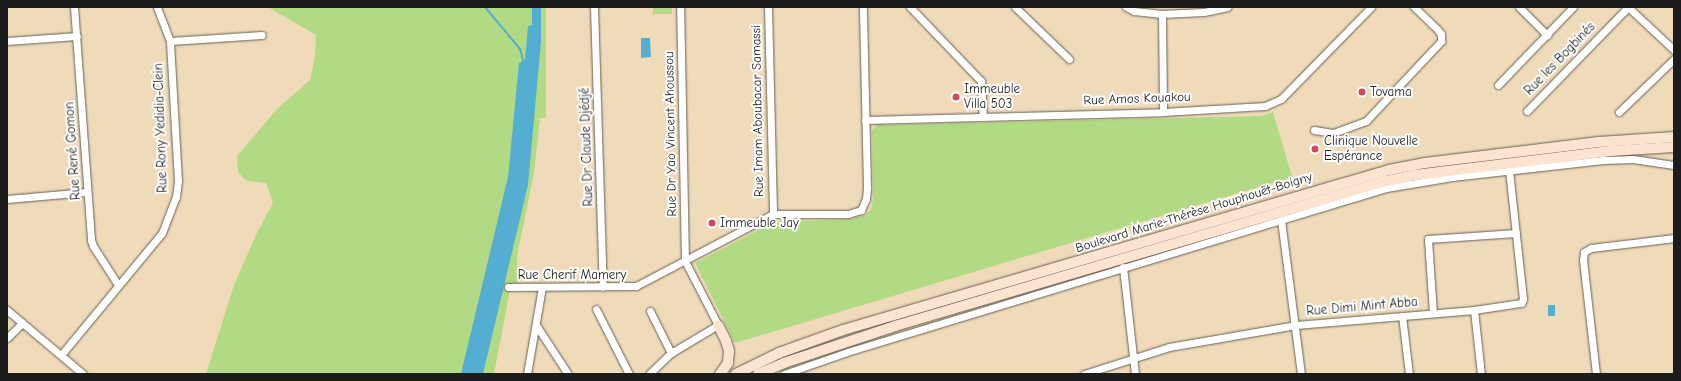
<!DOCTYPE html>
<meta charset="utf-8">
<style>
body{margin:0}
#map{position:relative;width:1681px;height:381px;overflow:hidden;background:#efdbba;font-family:"Comic Neue",sans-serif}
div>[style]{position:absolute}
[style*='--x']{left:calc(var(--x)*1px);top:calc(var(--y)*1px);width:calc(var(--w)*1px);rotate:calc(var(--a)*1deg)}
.green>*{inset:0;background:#b2d983;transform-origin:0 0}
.water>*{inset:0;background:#54aed1;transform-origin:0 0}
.stream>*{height:2px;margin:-1px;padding:0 1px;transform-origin:1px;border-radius:1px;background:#54aed1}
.roads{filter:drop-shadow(0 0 1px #665f53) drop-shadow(0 0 1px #665f53)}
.street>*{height:7px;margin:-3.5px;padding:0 3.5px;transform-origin:3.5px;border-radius:3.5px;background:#fff}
.secondary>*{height:10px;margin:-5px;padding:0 5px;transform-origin:5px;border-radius:5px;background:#fde4d0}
.dots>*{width:11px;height:11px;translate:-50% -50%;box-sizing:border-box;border:2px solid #fff;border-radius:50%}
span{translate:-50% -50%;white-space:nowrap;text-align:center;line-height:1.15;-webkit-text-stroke:4px #fff;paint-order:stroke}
.street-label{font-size:13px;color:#1c1c1c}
.poi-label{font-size:13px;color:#1c1c1c}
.left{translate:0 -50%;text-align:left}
.frame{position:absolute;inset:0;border:8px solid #1c1c1c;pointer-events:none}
</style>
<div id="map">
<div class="green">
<div style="clip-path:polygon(268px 7px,546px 7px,546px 118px,540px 118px,534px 173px,517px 256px,517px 280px,515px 291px,510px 290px,494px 374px,206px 374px,234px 285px,256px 235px,273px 203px,266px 183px,247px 181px,238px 172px,237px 156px,277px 109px,310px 80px,315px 57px,316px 35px)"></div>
<div style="left:653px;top:7px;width:19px;height:7px"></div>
<div style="clip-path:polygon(1273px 112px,1292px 177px,735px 343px,695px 263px,774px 222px,849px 219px,866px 215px,871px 209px,873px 200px,872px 130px,877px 125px,1262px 116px)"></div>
</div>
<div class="water">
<div style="clip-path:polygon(532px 7px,541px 7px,541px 42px,528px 185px,483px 374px,461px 374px,508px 177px,519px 63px,525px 60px,528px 26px,532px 25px)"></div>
<div style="clip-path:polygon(641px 38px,650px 38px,651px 57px,641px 58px)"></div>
<div style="left:1548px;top:305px;width:7px;height:11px"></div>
</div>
<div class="stream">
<div style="--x:485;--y:7;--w:55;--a:50.2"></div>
<div style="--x:520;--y:49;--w:15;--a:74"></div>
</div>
<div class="roads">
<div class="street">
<div style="--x:74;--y:7;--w:234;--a:85.8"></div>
<div style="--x:91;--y:240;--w:6;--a:72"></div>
<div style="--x:93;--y:246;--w:46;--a:57.3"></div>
<div style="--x:594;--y:7;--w:280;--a:88.2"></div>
<div style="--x:768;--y:7;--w:207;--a:88.6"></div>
<div style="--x:910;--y:7;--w:103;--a:46.2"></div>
<div style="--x:981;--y:81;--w:34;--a:87"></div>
<div style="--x:1015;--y:7;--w:75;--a:43.9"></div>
<div style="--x:1126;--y:7;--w:9;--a:27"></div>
<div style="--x:1134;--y:11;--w:28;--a:6"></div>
<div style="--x:1162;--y:14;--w:42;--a:-2.7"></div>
<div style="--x:1204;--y:12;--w:24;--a:-12"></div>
<div style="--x:1519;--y:7;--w:40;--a:45"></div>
<div style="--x:1628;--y:7;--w:63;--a:43.1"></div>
<div style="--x:1162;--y:14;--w:98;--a:89.4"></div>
<div style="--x:7;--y:41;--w:70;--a:-4.1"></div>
<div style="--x:170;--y:41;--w:92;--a:-3.7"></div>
<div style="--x:1498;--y:85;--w:108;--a:-46.1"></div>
<div style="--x:1527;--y:111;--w:145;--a:-45.8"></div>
<div style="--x:1619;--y:112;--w:76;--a:-43.9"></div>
<div style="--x:865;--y:120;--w:298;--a:-1.5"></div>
<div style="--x:1163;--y:112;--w:102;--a:-3.4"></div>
<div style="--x:1265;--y:106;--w:17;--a:-24"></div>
<div style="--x:1281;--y:99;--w:129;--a:-45.6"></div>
<div style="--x:1314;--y:130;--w:19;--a:9"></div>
<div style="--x:1333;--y:133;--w:35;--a:-20"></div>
<div style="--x:1366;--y:121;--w:110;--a:-46.8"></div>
<div style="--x:1441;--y:41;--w:7;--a:-90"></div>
<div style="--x:1441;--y:34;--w:6;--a:-129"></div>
<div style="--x:1437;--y:29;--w:32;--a:-136"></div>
<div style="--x:7;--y:199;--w:80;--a:-5"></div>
<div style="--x:1281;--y:220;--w:155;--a:82.6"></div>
<div style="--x:1123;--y:267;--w:108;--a:83.6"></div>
<div style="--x:508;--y:287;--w:128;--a:-0.4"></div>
<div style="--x:636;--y:286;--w:155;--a:-27.7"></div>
<div style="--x:773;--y:214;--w:75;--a:0"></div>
<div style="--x:848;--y:214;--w:14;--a:-17"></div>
<div style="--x:861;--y:210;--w:12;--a:-66"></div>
<div style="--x:866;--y:199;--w:11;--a:-85"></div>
<div style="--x:867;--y:188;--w:181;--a:-91.3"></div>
<div style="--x:596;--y:309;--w:73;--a:63.1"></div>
<div style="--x:7;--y:310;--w:99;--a:40.1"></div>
<div style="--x:1474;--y:310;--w:64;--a:83.8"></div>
<div style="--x:650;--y:311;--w:47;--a:63.4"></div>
<div style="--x:1433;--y:313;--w:74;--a:-93.9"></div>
<div style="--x:1428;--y:239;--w:88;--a:-3.9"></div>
<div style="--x:1402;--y:316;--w:58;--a:83.1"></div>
<div style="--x:536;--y:325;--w:59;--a:56.9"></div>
<div style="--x:7;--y:338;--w:21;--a:-45"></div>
<div style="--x:61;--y:355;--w:158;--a:-50.4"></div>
<div style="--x:162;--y:233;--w:39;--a:-69"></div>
<div style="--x:176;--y:197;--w:16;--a:-83"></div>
<div style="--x:178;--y:181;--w:140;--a:-93.3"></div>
<div style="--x:170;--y:41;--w:36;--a:-111"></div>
<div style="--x:527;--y:374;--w:88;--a:-80.2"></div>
<div style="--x:649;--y:374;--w:30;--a:-44"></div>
<div style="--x:671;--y:353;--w:55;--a:-30.8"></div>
<div style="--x:718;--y:325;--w:72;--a:-117.3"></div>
<div style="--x:685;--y:261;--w:254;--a:-91.1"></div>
<div style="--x:784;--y:374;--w:67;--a:-19.2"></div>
<div style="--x:847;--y:352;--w:563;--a:-16.92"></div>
<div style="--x:1386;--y:188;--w:67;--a:-9.5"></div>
<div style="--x:1452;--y:177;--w:152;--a:-6.4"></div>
<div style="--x:1603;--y:160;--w:30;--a:-2"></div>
<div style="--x:1633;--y:159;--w:41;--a:8.3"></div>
<div style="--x:1084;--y:374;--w:89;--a:-17.6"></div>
<div style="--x:1169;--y:347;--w:129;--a:-9.8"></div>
<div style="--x:1296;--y:325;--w:179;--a:-4.8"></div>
<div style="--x:1474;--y:310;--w:48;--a:-8.5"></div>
<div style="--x:1521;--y:303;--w:4;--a:-63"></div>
<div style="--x:1523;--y:299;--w:130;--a:-96.2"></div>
<div style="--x:1596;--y:374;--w:115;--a:-96.5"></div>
<div style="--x:1583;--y:260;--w:8;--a:-83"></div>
<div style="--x:1584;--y:252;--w:8;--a:-30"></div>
<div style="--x:1591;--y:248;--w:84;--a:-6.9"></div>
</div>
<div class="secondary">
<div style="--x:718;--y:325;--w:18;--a:63"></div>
<div style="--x:726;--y:341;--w:10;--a:73"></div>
<div style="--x:729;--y:351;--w:12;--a:95"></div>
<div style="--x:728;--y:363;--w:14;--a:126"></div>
<div style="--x:736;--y:374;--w:48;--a:-26"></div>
<div style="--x:779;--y:353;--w:68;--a:-19.8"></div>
<div style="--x:843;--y:330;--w:569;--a:-16.33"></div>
<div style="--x:1389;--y:170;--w:37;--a:-11"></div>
<div style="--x:1425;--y:163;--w:175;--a:-6.9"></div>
<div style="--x:1599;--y:142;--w:75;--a:-3.8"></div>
<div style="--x:758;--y:374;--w:28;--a:-23"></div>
<div style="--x:784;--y:363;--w:117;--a:-18.4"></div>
<div style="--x:895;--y:326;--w:508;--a:-16.47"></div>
<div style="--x:1382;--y:182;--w:34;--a:-12"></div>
<div style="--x:1415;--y:175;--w:197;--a:-7"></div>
<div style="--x:1611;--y:151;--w:63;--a:-3.6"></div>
</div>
</div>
<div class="dots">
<div style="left:1362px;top:92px;background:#d1495b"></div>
<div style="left:956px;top:97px;background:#d1495b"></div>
<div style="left:1315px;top:149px;background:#d1495b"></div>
<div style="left:712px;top:223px;background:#d1495b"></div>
</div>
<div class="street-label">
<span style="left:1560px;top:59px;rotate:-46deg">Rue les Bogbinés</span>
<span style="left:1137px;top:99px;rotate:-2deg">Rue Amos Kouakou</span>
<span style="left:758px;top:111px;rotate:-91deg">Rue Imam Aboubacar Samassi</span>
<span style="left:161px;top:128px;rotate:-92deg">Rue Rony Yedidia-Clein</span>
<span style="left:671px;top:134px;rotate:-91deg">Rue Dr Yao Vincent Ahoussou</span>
<span style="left:587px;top:147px;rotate:-92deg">Rue Dr Claude Djédjé</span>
<span style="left:73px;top:151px;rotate:-94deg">Rue René Gomon</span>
<span style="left:1194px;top:213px;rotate:-17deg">Boulevard Marie-Thérèse Houphouët-Boigny</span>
<span style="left:572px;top:275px">Rue Cherif Mamery</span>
<span style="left:1362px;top:307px;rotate:-5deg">Rue Dimi Mint Abba</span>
</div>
<div class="poi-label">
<span class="left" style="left:964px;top:97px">Immeuble<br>Villa 503</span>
<span class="left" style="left:1370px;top:92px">Tovama</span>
<span class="left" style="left:1324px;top:149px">Clinique Nouvelle<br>Espérance</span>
<span class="left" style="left:720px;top:223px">Immeuble Jay</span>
</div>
<div class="frame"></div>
</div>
